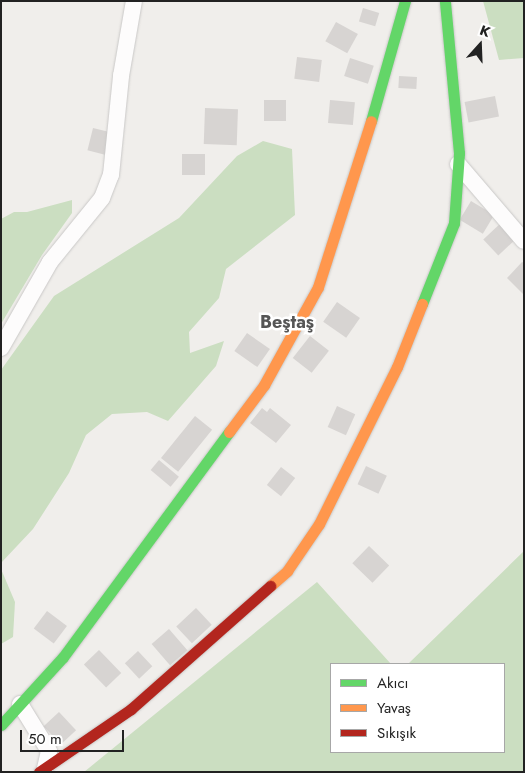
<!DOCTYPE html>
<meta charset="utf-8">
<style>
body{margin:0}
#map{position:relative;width:525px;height:773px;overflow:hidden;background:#f0eeeb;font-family:Jost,sans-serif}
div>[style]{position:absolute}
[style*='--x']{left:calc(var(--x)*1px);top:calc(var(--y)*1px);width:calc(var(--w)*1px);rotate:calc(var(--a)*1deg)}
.forest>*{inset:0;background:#cbdec1}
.building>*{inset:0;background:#d7d4d2;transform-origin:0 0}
.roads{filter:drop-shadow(0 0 1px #c9c8c7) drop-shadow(0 0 1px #c9c8c7)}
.street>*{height:16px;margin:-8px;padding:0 8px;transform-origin:8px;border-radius:8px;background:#fdfcfc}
.fast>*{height:11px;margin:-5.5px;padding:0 5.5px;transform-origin:5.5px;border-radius:5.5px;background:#63d668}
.slow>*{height:11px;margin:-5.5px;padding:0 5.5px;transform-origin:5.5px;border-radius:5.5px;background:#ff974d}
.jam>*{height:11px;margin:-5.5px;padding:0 5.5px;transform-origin:5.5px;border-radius:5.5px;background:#b3261e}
span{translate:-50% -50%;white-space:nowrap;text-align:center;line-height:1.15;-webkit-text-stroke:5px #fff;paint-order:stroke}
.quarter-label{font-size:18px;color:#555;font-weight:700}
.frame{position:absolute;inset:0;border:2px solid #222;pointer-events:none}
.legend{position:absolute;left:330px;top:663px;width:175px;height:90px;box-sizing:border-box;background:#fff;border:1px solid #a7a7a7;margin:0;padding:6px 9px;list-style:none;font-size:15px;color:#222}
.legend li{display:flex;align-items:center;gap:10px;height:25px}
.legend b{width:25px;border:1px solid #a7a7a7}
.north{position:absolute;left:455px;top:20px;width:50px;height:50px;-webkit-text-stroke:4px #fff;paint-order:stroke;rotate:20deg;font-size:14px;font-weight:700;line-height:20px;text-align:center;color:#222}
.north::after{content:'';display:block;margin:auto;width:18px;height:22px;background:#222;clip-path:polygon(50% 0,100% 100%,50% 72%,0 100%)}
.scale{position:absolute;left:20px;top:730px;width:104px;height:22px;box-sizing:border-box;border:2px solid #222;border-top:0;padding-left:6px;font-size:15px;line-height:18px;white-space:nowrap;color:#222;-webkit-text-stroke:4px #fff;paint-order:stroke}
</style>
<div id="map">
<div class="forest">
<div style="clip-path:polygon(483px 1px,524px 1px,524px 58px,499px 60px)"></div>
<div style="clip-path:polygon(263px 141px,292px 149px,295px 215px,226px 269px,219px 298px,189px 332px,190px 353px,224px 341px,216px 366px,168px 421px,147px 412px,112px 414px,86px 435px,69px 473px,33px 529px,1px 563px,1px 370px,54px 296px,179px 218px,237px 156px)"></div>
<div style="clip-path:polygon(72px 200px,72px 213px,42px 255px,1px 324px,1px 219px,14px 212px,27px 212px)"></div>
<div style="clip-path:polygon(524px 551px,524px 772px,84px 772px,317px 582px,391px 664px,331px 664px,331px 752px,504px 752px,504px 664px,408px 664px)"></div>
<div style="clip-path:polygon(1px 569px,15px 602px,13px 637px,1px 644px)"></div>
</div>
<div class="building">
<div style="left:363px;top:8px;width:17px;height:14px;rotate:17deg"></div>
<div style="left:336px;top:22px;width:25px;height:22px;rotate:29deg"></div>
<div style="left:297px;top:57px;width:25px;height:22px;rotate:7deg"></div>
<div style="left:350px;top:58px;width:25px;height:19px;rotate:18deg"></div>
<div style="left:399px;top:76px;width:18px;height:12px;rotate:3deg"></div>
<div style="left:495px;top:96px;width:21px;height:31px;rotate:79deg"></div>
<div style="left:264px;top:100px;width:22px;height:21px"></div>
<div style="left:330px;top:100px;width:25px;height:23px;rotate:5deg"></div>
<div style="left:205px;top:108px;width:33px;height:36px;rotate:2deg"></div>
<div style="left:93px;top:128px;width:21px;height:23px;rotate:14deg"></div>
<div style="left:205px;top:154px;width:21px;height:23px;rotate:90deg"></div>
<div style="left:471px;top:201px;width:27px;height:22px;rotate:31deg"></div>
<div style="left:503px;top:221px;width:22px;height:27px;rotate:47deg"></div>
<div style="clip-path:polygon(522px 262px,524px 263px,524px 295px,507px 278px)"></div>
<div style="left:337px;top:302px;width:28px;height:24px;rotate:35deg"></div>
<div style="left:247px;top:333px;width:28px;height:22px;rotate:35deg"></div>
<div style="left:310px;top:336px;width:24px;height:28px;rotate:38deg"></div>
<div style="left:337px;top:406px;width:20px;height:23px;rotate:24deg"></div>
<div style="clip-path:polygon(262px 408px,267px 412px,270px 408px,291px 425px,276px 443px,250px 423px)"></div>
<div style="left:195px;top:416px;width:22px;height:54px;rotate:39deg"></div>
<div style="left:159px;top:460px;width:26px;height:13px;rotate:40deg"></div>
<div style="left:366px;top:466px;width:23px;height:20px;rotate:25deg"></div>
<div style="left:281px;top:467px;width:18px;height:23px;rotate:38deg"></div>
<div style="left:369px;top:546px;width:28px;height:24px;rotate:44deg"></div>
<div style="left:196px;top:608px;width:23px;height:27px;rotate:47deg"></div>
<div style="left:47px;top:611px;width:25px;height:22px;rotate:37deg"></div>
<div style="left:169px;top:629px;width:28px;height:23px;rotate:49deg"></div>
<div style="left:99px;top:650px;width:32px;height:21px;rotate:46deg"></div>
<div style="left:138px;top:651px;width:21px;height:18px;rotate:47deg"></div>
<div style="left:59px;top:712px;width:25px;height:21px;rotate:47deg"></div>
</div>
<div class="roads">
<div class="street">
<div style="--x:458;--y:164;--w:101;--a:49.4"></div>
<div style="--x:1;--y:348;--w:99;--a:-60.3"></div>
<div style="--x:50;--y:262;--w:82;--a:-50.9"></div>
<div style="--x:102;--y:198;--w:25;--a:-69"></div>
<div style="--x:111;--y:175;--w:100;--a:-84.2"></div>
<div style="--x:121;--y:76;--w:76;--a:-80.2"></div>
<div style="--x:20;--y:704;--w:55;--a:58.3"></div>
<div style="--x:49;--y:751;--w:22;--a:103"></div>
</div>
<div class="fast">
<div style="--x:371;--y:121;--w:125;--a:-74.2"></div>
<div style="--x:422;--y:304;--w:87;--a:-68.4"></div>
<div style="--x:454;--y:223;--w:70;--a:-85.9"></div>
<div style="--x:459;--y:153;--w:153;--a:-95.3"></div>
<div style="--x:1;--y:725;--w:92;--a:-47.6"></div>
<div style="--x:63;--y:657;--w:280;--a:-53.6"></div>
</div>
<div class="slow">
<div style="--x:229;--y:432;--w:59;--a:-53.3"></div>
<div style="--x:264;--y:385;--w:112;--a:-61.1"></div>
<div style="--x:318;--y:287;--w:174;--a:-72.3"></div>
<div style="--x:270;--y:586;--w:23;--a:-41"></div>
<div style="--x:287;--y:571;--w:57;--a:-55.8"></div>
<div style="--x:319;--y:524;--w:175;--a:-63.6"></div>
<div style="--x:397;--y:367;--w:68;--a:-68.4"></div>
</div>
<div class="jam">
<div style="--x:39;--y:772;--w:112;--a:-34.4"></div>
<div style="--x:131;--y:709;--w:186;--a:-41.5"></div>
</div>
</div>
<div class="quarter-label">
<span style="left:287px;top:322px">Beştaş</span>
</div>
<div class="frame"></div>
<ul class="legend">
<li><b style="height:6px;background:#63d668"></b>Akıcı</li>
<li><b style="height:6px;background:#ff974d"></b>Yavaş</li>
<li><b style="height:6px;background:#b3261e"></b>Sıkışık</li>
</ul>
<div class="north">K</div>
<div class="scale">50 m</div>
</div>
